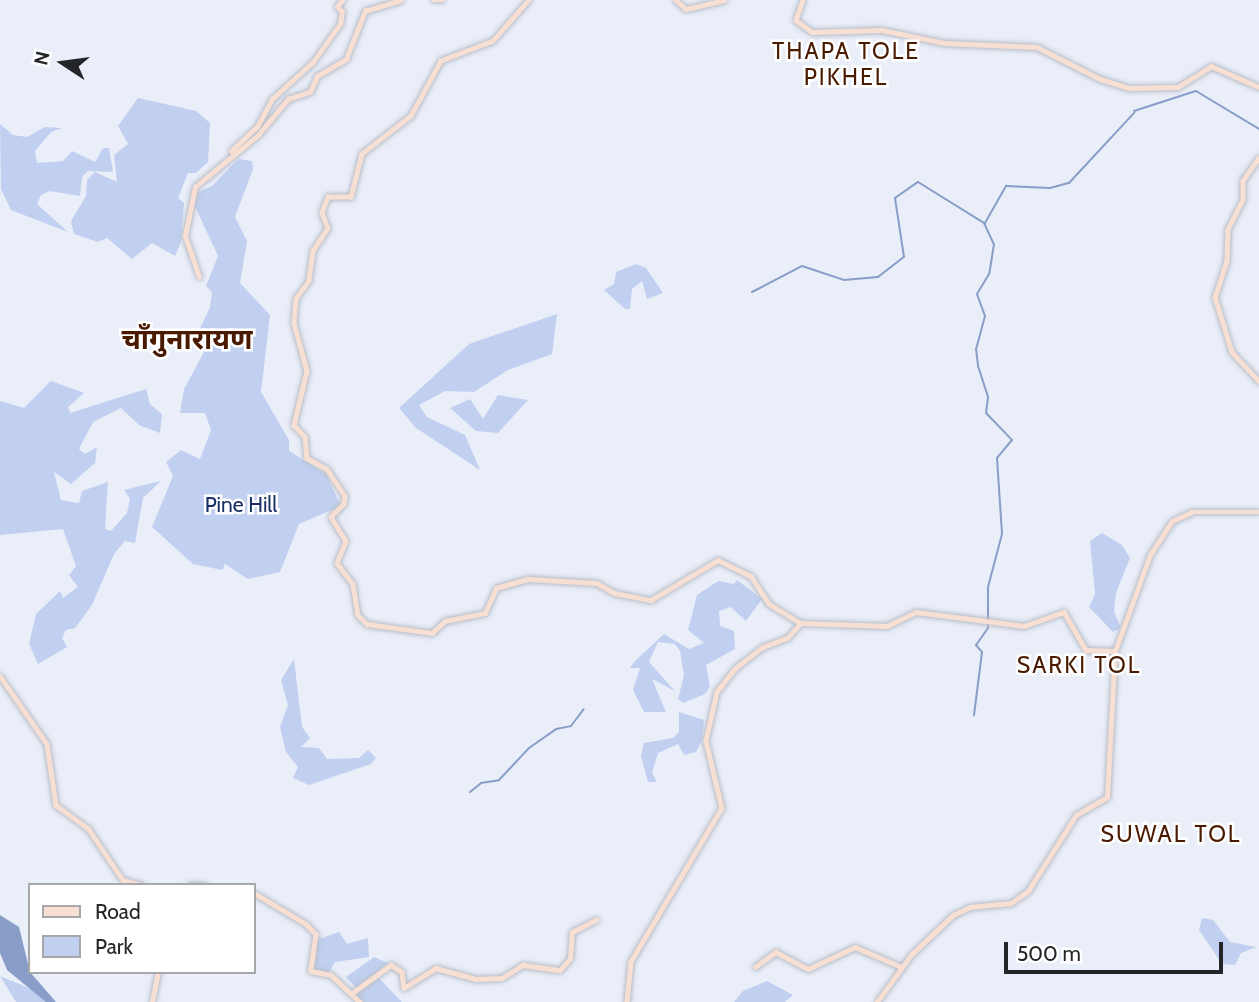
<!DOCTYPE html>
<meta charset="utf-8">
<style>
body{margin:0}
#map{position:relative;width:1259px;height:1002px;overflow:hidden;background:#e9eef8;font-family:Cabin,"Noto Sans Devanagari",sans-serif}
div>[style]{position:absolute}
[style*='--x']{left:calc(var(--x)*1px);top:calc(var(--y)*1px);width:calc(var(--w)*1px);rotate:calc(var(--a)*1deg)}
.green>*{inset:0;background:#c1d0f0}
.water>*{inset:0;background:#899dc9}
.stream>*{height:2px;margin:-1px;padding:0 1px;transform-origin:1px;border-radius:1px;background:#899dc9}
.roads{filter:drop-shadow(0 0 2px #b9bec8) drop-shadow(0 0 2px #b9bec8)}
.secondary>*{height:4.5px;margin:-2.25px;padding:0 2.25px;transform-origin:2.25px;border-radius:2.25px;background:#f8dfd3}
span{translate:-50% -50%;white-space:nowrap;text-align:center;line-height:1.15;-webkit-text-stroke:5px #fff;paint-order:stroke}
.park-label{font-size:21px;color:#192e64}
.neighbourhood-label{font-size:23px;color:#491a00;letter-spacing:2px}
.district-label{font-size:28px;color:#491a00;font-weight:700}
.legend{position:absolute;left:28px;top:883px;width:228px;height:91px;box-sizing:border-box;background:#fff;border:2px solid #a7a8a9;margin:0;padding:9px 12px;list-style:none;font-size:21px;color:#232529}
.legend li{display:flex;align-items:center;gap:14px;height:35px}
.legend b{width:35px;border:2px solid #a7a8a9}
.north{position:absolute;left:28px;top:28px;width:70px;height:70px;-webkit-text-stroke:5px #fff;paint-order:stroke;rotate:283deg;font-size:19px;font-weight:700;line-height:28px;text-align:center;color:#232529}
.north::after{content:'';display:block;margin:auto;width:24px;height:32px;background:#232529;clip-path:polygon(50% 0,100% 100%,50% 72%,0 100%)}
.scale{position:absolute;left:1004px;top:942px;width:219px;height:32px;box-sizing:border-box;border:4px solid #232529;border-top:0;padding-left:9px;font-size:21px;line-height:24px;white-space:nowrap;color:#232529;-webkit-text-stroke:5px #fff;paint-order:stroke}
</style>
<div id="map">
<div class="green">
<div style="clip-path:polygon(138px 98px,196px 111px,210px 123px,208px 162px,196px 173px,188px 173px,178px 198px,184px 203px,181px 242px,175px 256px,152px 243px,132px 259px,107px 238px,98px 242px,74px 234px,71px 221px,86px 196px,87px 180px,95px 172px,117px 182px,114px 155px,128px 144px,118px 126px)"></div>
<div style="clip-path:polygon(0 124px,13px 135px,27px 137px,45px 127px,62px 128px,51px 132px,35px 151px,37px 163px,63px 161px,72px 151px,95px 162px,103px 148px,109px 148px,113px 172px,88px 171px,82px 177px,80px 196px,50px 191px,41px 195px,37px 204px,68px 232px,11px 210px,1px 189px)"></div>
<div style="clip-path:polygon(238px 159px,252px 161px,253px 169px,235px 217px,247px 241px,240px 283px,270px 315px,261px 392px,289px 440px,289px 451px,326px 474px,341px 506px,299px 524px,280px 572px,248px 579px,225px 564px,222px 570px,193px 564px,152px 527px,173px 476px,166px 462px,181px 450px,200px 459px,211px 430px,205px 413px,180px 413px,184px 389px,204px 352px,196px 337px,210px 307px,212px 292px,206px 286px,218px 256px,193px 202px,196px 193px,212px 186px)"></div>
<div style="clip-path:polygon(636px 264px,646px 268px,663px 293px,647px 299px,642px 281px,632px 289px,630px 309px,625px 309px,604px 290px,614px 284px,616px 272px)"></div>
<div style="clip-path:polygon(557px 314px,552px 354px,508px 370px,474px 392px,445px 391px,419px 405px,427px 417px,465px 435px,480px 470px,416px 428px,399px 408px,469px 344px)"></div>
<div style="clip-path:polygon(51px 381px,84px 393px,68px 407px,70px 413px,146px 389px,150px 404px,162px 414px,160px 433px,139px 425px,121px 408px,93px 422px,79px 449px,85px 454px,97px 447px,95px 463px,71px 484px,54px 472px,61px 500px,79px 503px,82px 491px,108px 482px,105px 529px,111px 531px,127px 513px,130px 499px,124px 490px,161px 481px,143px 498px,135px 543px,125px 541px,114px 554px,92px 605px,75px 628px,66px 630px,62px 638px,67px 647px,38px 664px,29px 644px,36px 614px,60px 591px,63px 598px,78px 587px,69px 575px,76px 566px,63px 529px,0 535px,0 401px,24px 408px)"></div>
<div style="clip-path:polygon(498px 395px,528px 400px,498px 433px,476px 431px,450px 408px,470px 399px,483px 419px)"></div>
<div style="clip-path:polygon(1102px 533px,1122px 545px,1130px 558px,1116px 593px,1114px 612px,1121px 628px,1113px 632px,1089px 607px,1095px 594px,1090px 541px)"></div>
<div style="clip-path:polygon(737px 580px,762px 599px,746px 621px,731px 607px,719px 611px,720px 626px,734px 631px,735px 649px,706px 665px,710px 686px,705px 694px,683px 703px,678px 699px,684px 675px,680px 651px,675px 644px,658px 642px,649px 662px,675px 691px,652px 679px,666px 712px,644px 712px,633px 690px,640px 668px,630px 668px,634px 662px,664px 634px,689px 649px,704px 643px,688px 630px,697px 595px,718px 581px,734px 584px)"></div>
<div style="clip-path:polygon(294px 659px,302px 727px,310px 738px,301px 747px,319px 748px,327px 759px,359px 758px,368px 750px,376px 758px,371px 764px,309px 785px,293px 778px,298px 767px,286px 752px,280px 727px,288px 705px,281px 680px)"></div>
<div style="clip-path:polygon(679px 712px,704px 720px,702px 740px,696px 752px,684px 755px,678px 744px,658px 753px,652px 773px,657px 782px,648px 782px,641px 756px,644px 743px,673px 738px,679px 732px)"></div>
<div style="clip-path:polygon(1202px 918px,1213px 920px,1230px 942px,1256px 947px,1241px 953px,1235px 965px,1222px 964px,1199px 930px)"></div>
<div style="clip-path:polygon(339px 932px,347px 944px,368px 938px,369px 957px,335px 962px,330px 971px,320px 974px,311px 970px,316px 940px)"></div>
<div style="clip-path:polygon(374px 957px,388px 963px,356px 988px,346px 977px)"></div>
<div style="clip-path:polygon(375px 974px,402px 1002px,362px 1002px,354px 993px)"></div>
<div style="clip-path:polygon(0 976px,36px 991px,46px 1002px,16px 1002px)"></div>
<div style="clip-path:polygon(767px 981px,793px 995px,785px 1002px,734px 1002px,743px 991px)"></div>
</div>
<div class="water">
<div style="clip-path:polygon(0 915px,19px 927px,30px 972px,56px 1002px,46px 1002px,7px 970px,0 953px)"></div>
</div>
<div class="stream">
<div style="--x:1134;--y:111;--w:65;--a:-17.9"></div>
<div style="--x:1196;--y:91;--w:74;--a:31.1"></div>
<div style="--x:985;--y:223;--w:43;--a:-60.4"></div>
<div style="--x:1006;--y:186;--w:44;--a:2.6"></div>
<div style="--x:1050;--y:188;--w:20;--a:-15"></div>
<div style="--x:1069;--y:183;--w:96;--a:-47.1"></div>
<div style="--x:752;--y:292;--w:56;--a:-27.5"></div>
<div style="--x:802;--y:266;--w:44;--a:18.4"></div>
<div style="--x:844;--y:280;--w:34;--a:-5"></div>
<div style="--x:878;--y:277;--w:33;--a:-38"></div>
<div style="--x:904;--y:257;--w:60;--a:-98.7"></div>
<div style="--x:895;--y:198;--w:28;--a:-35"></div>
<div style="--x:918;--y:182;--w:78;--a:31.8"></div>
<div style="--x:984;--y:223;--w:23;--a:65"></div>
<div style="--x:994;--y:244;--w:30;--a:99"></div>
<div style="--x:989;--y:274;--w:23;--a:121"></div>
<div style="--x:977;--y:294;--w:23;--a:70"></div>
<div style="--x:985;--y:316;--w:34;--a:105"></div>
<div style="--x:976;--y:349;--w:17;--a:83"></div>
<div style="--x:978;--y:366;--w:33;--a:72"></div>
<div style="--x:988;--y:397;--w:16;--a:97"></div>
<div style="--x:986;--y:413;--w:37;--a:46"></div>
<div style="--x:1012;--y:440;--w:23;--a:130"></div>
<div style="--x:997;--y:458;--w:76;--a:86.2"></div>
<div style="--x:1002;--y:534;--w:55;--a:104.8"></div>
<div style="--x:988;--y:587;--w:41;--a:90"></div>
<div style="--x:988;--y:628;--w:21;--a:125"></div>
<div style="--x:976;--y:645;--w:9;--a:49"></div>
<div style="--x:982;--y:652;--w:64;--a:97.2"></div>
<div style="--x:470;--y:792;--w:14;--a:-39"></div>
<div style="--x:481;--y:783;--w:18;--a:-9"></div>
<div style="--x:499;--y:780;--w:44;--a:-46.8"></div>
<div style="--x:529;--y:748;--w:33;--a:-35"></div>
<div style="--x:556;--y:729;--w:15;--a:-11"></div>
<div style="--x:571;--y:726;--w:21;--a:-53"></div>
</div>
<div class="roads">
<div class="secondary">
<div style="--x:433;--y:0;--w:10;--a:0"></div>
<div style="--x:529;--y:0;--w:55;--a:131.3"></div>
<div style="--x:493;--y:41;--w:56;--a:159"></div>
<div style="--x:441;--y:61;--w:63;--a:118.6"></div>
<div style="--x:411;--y:116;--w:62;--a:142.2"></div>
<div style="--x:362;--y:154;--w:44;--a:104.3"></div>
<div style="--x:351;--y:197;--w:23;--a:180"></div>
<div style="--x:328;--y:197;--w:17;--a:111"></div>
<div style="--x:322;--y:213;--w:16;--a:68"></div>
<div style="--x:328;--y:228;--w:27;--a:123"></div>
<div style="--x:313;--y:251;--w:30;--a:98"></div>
<div style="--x:309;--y:281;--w:22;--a:126"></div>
<div style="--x:296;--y:299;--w:24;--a:95"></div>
<div style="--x:294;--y:323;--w:50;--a:74.8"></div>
<div style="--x:307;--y:371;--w:56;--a:103.5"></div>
<div style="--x:294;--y:425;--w:16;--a:47"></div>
<div style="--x:305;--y:437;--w:21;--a:85"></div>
<div style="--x:307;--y:458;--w:23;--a:29"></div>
<div style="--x:327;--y:469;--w:32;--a:56"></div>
<div style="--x:345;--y:496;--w:8;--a:97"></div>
<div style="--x:344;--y:504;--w:18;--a:135"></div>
<div style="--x:331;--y:517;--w:28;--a:58"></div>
<div style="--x:346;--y:541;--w:24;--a:112"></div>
<div style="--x:337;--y:563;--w:26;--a:53"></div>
<div style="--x:353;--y:584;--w:31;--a:81"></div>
<div style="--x:358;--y:615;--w:13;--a:45"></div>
<div style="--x:367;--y:624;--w:66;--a:7.9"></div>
<div style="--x:432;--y:633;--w:18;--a:-43"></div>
<div style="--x:445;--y:621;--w:41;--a:-11.3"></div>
<div style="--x:485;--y:613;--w:27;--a:-66"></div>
<div style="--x:496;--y:588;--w:33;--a:-16"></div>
<div style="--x:528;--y:579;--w:69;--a:3.3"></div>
<div style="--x:597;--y:583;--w:20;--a:30"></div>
<div style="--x:614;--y:593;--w:38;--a:11"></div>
<div style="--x:651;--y:600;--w:78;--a:-30.8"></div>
<div style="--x:718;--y:560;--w:37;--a:26"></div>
<div style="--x:751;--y:576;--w:33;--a:57"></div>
<div style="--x:769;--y:604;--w:37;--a:31"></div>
<div style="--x:801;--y:623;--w:20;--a:131"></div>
<div style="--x:788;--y:638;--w:28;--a:159"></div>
<div style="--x:762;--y:648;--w:34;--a:142"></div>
<div style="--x:735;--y:669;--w:29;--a:128"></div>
<div style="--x:717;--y:692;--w:50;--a:102.7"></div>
<div style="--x:706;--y:741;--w:69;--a:76.6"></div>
<div style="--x:722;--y:808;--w:179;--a:120.6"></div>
<div style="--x:631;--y:962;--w:40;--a:95.7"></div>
<div style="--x:676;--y:0;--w:13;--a:42"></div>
<div style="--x:686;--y:9;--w:39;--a:-13"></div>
<div style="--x:803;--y:0;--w:21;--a:109"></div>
<div style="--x:796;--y:20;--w:20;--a:37"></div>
<div style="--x:812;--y:32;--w:70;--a:-1.6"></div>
<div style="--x:882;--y:30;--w:64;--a:11.7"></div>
<div style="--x:945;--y:43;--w:92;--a:2.5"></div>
<div style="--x:1037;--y:47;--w:71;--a:26.9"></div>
<div style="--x:1100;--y:79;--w:30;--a:17"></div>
<div style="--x:1129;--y:88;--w:49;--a:-1.2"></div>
<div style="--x:1178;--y:87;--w:39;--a:-32"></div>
<div style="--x:1211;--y:66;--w:52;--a:23.6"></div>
<div style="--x:231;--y:151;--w:35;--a:-43"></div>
<div style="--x:257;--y:127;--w:32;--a:-62"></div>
<div style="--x:272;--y:99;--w:55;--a:-42.1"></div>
<div style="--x:313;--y:62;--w:47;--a:-54.6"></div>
<div style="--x:340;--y:24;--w:12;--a:-81"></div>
<div style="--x:342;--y:12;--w:7;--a:-135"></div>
<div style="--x:337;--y:7;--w:9;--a:-54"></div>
<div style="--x:1259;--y:158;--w:28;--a:125"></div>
<div style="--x:1243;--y:181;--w:19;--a:90"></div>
<div style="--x:1243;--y:200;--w:34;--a:117"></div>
<div style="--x:1228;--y:230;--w:31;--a:92"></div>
<div style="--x:1227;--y:261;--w:38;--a:108"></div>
<div style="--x:1215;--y:297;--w:58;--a:72.8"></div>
<div style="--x:1232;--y:352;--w:40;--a:47"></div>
<div style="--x:199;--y:277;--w:43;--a:-108.9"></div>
<div style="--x:185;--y:236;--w:50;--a:-78.5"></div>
<div style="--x:195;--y:187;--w:82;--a:-39.5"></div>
<div style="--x:258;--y:135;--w:47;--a:-50.2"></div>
<div style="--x:288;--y:99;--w:23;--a:-18"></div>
<div style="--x:310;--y:92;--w:17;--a:-66"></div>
<div style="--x:317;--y:76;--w:34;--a:-30"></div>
<div style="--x:346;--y:59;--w:52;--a:-68.4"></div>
<div style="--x:365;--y:11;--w:37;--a:-17"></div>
<div style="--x:801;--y:623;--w:86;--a:2"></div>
<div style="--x:887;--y:626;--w:32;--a:-26"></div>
<div style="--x:916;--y:612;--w:109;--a:7.4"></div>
<div style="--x:1024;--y:626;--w:42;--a:-19.3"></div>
<div style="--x:1064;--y:612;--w:44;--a:59.9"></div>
<div style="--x:1086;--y:650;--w:29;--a:2"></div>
<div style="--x:0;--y:676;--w:83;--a:55.3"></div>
<div style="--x:47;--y:744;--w:62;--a:81.6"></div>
<div style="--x:56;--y:805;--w:39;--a:36"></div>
<div style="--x:88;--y:828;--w:63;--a:56.1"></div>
<div style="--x:123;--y:880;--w:20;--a:15"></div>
<div style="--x:189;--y:885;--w:16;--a:0"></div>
<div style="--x:254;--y:893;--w:61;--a:30.8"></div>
<div style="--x:306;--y:924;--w:14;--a:45"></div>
<div style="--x:316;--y:934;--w:37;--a:98"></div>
<div style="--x:311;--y:971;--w:20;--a:11"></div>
<div style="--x:331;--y:975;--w:40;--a:43"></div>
<div style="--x:755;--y:967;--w:26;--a:-36"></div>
<div style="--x:776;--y:952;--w:36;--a:28"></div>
<div style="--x:808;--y:969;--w:52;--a:-25.1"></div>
<div style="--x:855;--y:947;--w:51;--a:23.1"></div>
<div style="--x:352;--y:993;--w:48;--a:-35.7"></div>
<div style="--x:391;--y:965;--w:13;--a:32"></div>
<div style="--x:402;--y:972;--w:16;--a:83"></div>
<div style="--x:404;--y:988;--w:38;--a:-32"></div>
<div style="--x:436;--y:968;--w:41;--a:15.4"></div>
<div style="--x:476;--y:979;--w:26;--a:-2"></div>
<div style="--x:502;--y:978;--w:25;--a:-32"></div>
<div style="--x:523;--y:965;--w:37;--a:8"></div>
<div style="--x:560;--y:970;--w:15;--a:-48"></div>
<div style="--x:570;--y:959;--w:27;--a:-86"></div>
<div style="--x:572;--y:932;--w:27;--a:-27"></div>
<div style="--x:152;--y:1002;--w:31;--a:-79"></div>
<div style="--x:877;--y:1002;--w:58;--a:-54.1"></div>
<div style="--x:911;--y:955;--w:58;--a:-43.6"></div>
<div style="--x:953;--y:915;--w:19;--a:-25"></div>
<div style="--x:970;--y:907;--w:41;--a:-5.6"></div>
<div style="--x:1011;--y:903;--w:21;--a:-35"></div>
<div style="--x:1028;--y:891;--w:90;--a:-57.7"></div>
<div style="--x:1076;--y:815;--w:36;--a:-30"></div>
<div style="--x:1107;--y:797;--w:146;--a:-86.9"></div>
<div style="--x:1115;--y:651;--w:102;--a:-70"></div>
<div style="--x:1150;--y:555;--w:40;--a:-57.1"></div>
<div style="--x:1172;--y:521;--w:22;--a:-24"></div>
<div style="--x:1192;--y:512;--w:67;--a:0"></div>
</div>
</div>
<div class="park-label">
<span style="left:241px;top:505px">Pine Hill</span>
</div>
<div class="neighbourhood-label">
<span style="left:846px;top:64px">THAPA TOLE<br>PIKHEL</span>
<span style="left:1079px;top:665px">SARKI TOL</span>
<span style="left:1171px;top:834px">SUWAL TOL</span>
</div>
<div class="district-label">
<span style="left:187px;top:339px">चाँगुनारायण</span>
</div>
<ul class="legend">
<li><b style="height:9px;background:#f8dfd3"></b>Road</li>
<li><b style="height:19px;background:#c1d0f0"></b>Park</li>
</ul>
<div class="north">N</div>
<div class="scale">500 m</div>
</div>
